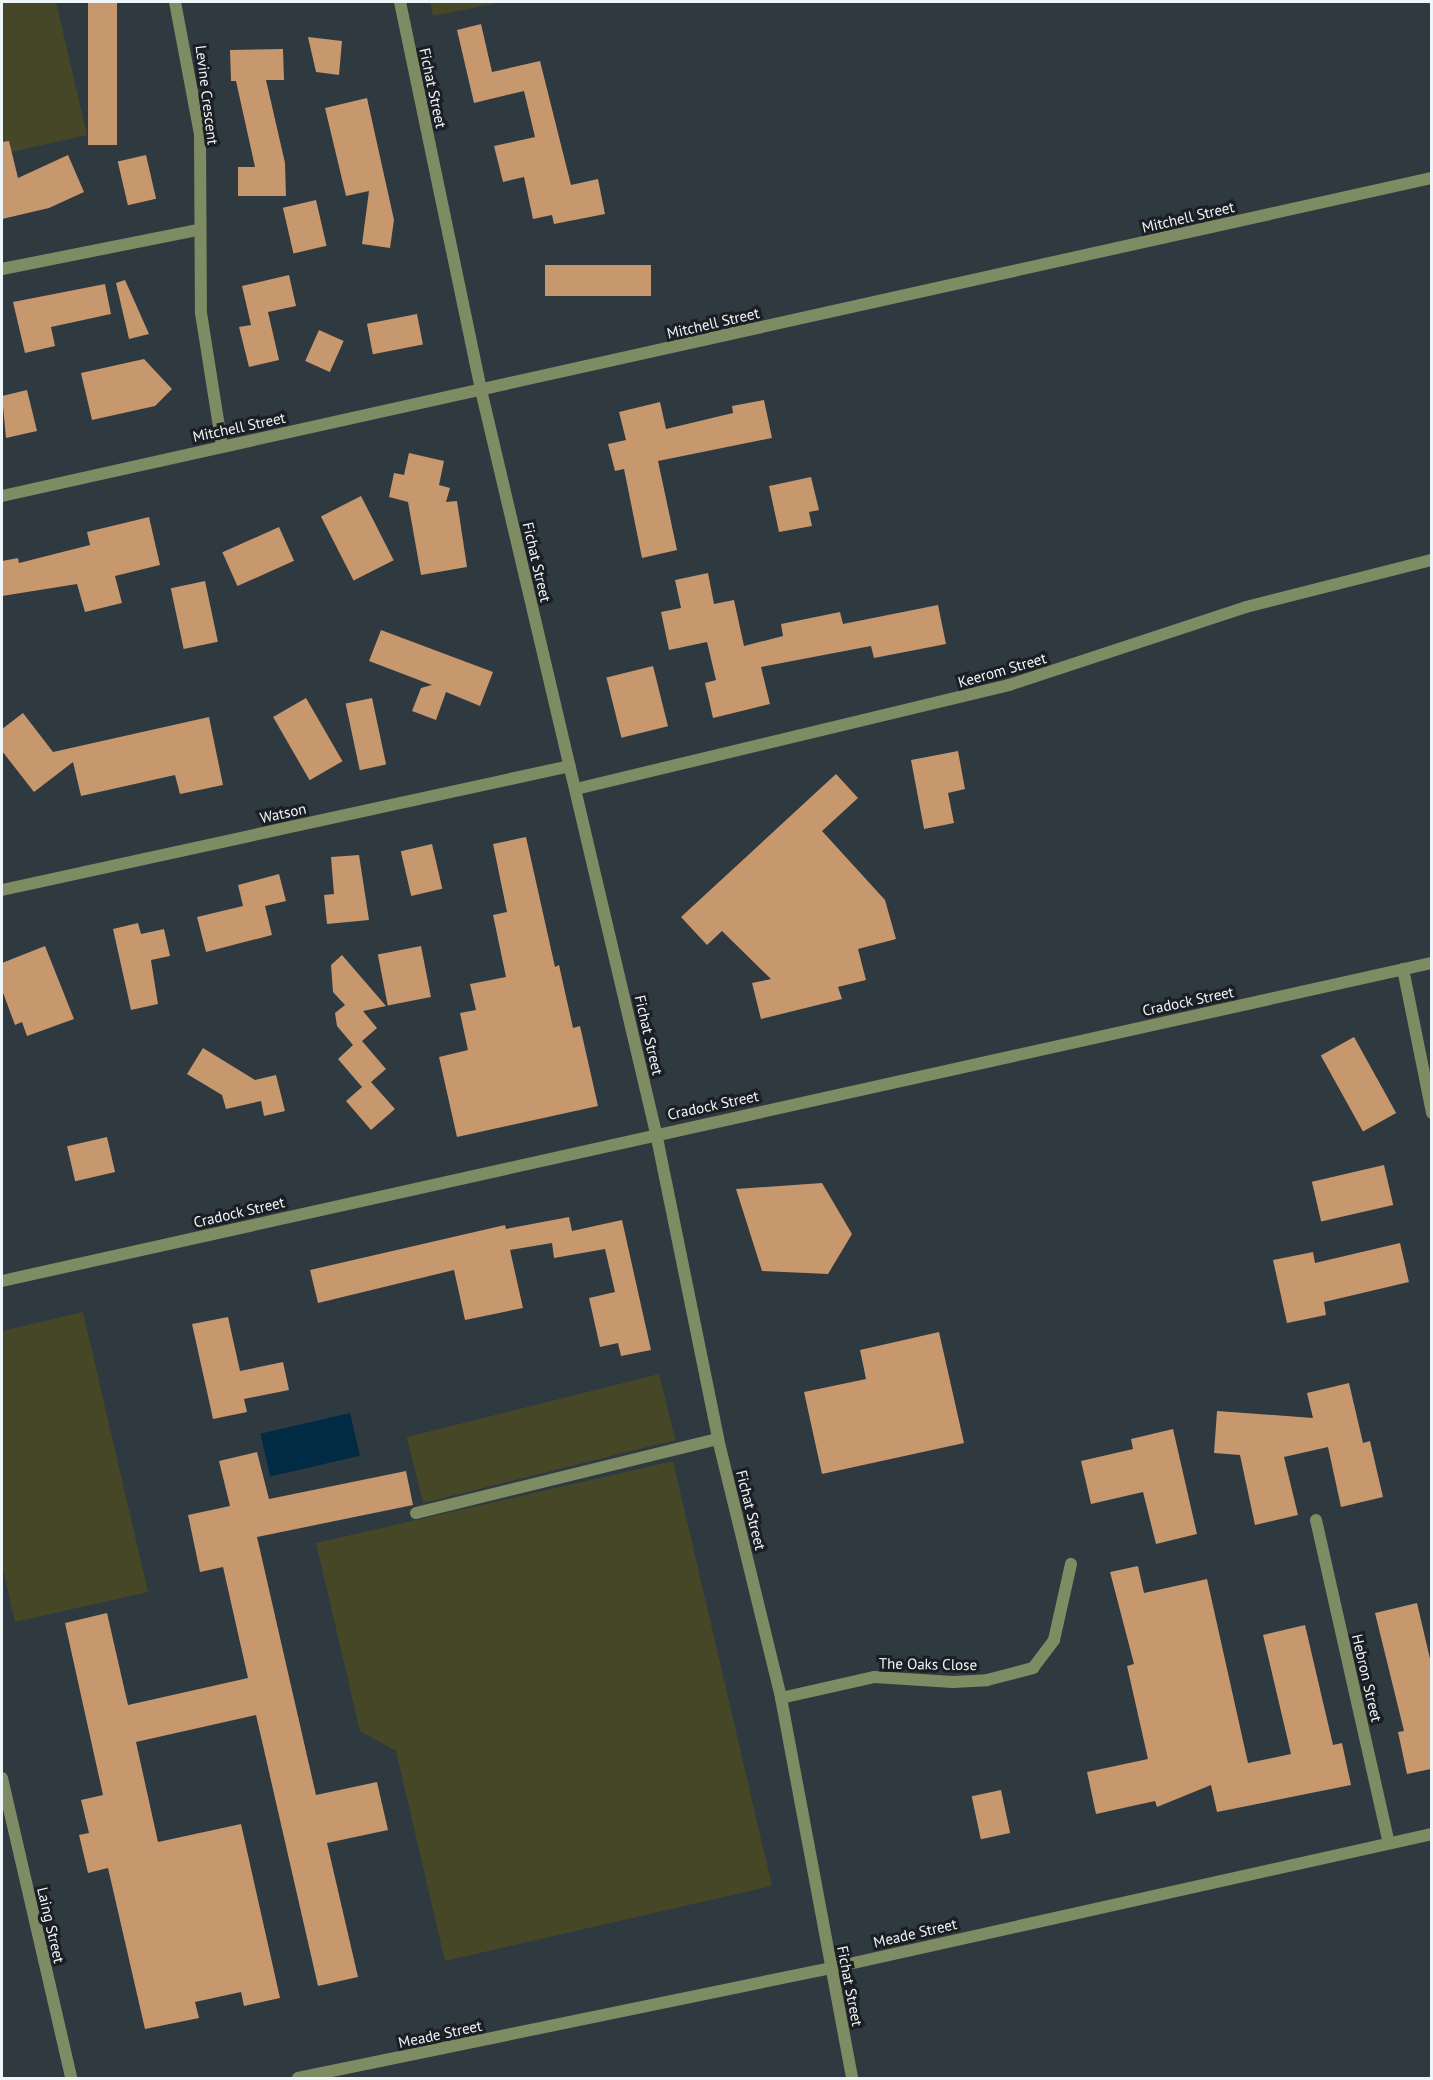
<!DOCTYPE html>
<style>
body{margin:0}
#map{position:relative;width:1433px;height:2080px;overflow:hidden;background:#2f3940;font-family:"PT Sans",sans-serif}
div>[style]{position:absolute}
[style*='--x']{left:calc(var(--x)*1px);top:calc(var(--y)*1px);width:calc(var(--w)*1px);rotate:calc(var(--a)*1deg)}
.green>*{inset:0;background:#454727;transform-origin:0 0}
.water>*{inset:0;background:#012b44;transform-origin:0 0}
.building>*{inset:0;background:#c7976e;transform-origin:0 0}
.minor>*{height:12px;margin:-6px;padding:0 6px;transform-origin:6px;border-radius:6px;background:#7d8c62}
span{translate:-50% -50%;white-space:nowrap;text-align:center;line-height:1.15;-webkit-text-stroke:6px #1b1f23;paint-order:stroke}
.street-label{font-size:15px;color:#eff6fa}
.frame{position:absolute;inset:0;border:3px solid #eff6fa;pointer-events:none}
</style>
<div id="map">
<div class="green">
<div style="clip-path:polygon(2px 2px,56px 2px,87px 135px,2px 154px)"></div>
<div style="clip-path:polygon(430px 2px,503px 2px,433px 16px)"></div>
<div style="clip-path:polygon(83px 1312px,148px 1592px,15px 1622px,2px 1564px,2px 1331px)"></div>
<div style="left:659px;top:1374px;width:68px;height:260px;rotate:76deg"></div>
<div style="clip-path:polygon(673px 1461px,772px 1886px,445px 1961px,396px 1751px,360px 1731px,316px 1543px)"></div>
</div>
<div class="water">
<div style="left:350px;top:1413px;width:44px;height:92px;rotate:77deg"></div>
</div>
<div class="building">
<div style="left:88px;top:2px;width:29px;height:143px"></div>
<div style="clip-path:polygon(481px 24px,492px 72px,540px 61px,571px 185px,598px 179px,605px 214px,554px 224px,552px 215px,533px 219px,524px 177px,503px 182px,494px 146px,535px 137px,524px 91px,474px 103px,457px 30px)"></div>
<div style="clip-path:polygon(308px 37px,342px 41px,339px 75px,316px 72px)"></div>
<div style="clip-path:polygon(283px 49px,284px 80px,266px 80px,285px 163px,286px 196px,238px 196px,238px 167px,255px 167px,236px 81px,231px 81px,230px 50px)"></div>
<div style="clip-path:polygon(367px 98px,394px 220px,390px 248px,362px 244px,369px 191px,346px 196px,325px 108px)"></div>
<div style="clip-path:polygon(9px 141px,18px 178px,68px 155px,84px 192px,49px 208px,2px 219px,2px 142px)"></div>
<div style="left:146px;top:155px;width:45px;height:29px;rotate:77deg"></div>
<div style="left:316px;top:200px;width:47px;height:34px;rotate:77deg"></div>
<div style="left:545px;top:265px;width:106px;height:31px"></div>
<div style="clip-path:polygon(289px 275px,296px 306px,268px 312px,279px 360px,249px 367px,239px 327px,251px 325px,242px 286px)"></div>
<div style="clip-path:polygon(125px 280px,149px 334px,129px 339px,116px 283px)"></div>
<div style="clip-path:polygon(105px 284px,111px 314px,51px 327px,55px 346px,25px 353px,13px 302px)"></div>
<div style="left:417px;top:314px;width:31px;height:51px;rotate:79deg"></div>
<div style="left:319px;top:330px;width:27px;height:34px;rotate:24deg"></div>
<div style="clip-path:polygon(144px 359px,172px 389px,155px 406px,92px 420px,81px 373px)"></div>
<div style="clip-path:polygon(27px 390px,37px 431px,6px 438px,2px 396px)"></div>
<div style="clip-path:polygon(764px 400px,772px 438px,658px 461px,677px 550px,642px 558px,624px 469px,615px 471px,608px 444px,626px 440px,619px 412px,660px 402px,666px 429px,733px 413px,732px 406px)"></div>
<div style="clip-path:polygon(409px 453px,444px 461px,439px 485px,450px 488px,446px 502px,457px 501px,467px 567px,421px 575px,408px 502px,389px 497px,394px 473px,404px 475px)"></div>
<div style="clip-path:polygon(811px 477px,819px 510px,809px 512px,812px 526px,779px 532px,769px 486px)"></div>
<div style="left:361px;top:496px;width:72px;height:45px;rotate:63deg"></div>
<div style="clip-path:polygon(149px 517px,160px 565px,115px 576px,122px 603px,85px 612px,77px 584px,2px 596px,2px 561px,18px 558px,19px 563px,90px 545px,87px 532px)"></div>
<div style="left:279px;top:527px;width:37px;height:62px;rotate:66deg"></div>
<div style="clip-path:polygon(708px 573px,714px 604px,734px 600px,744px 646px,783px 636px,781px 624px,840px 612px,843px 624px,938px 605px,946px 644px,874px 658px,871px 646px,761px 667px,770px 704px,713px 718px,705px 683px,716px 680px,707px 642px,669px 650px,661px 612px,681px 608px,675px 580px)"></div>
<div style="left:205px;top:581px;width:62px;height:35px;rotate:78deg"></div>
<div style="clip-path:polygon(381px 630px,493px 672px,480px 706px,446px 692px,436px 720px,412px 711px,421px 688px,432px 685px,369px 661px)"></div>
<div style="left:653px;top:666px;width:62px;height:48px;rotate:76deg"></div>
<div style="left:306px;top:698px;width:73px;height:38px;rotate:60deg"></div>
<div style="left:372px;top:698px;width:68px;height:27px;rotate:78deg"></div>
<div style="clip-path:polygon(23px 713px,53px 752px,209px 717px,223px 785px,180px 794px,175px 775px,81px 796px,73px 762px,34px 792px,2px 751px,2px 729px)"></div>
<div style="clip-path:polygon(958px 751px,965px 789px,948px 793px,954px 823px,924px 829px,911px 760px)"></div>
<div style="clip-path:polygon(836px 774px,858px 798px,822px 831px,885px 900px,896px 939px,858px 949px,866px 980px,838px 987px,842px 999px,761px 1019px,752px 983px,771px 979px,722px 931px,707px 945px,681px 917px)"></div>
<div style="clip-path:polygon(526px 837px,555px 967px,559px 965px,573px 1028px,580px 1026px,598px 1106px,457px 1137px,439px 1057px,468px 1050px,460px 1013px,476px 1010px,470px 984px,506px 977px,493px 915px,507px 912px,493px 844px)"></div>
<div style="left:432px;top:844px;width:46px;height:32px;rotate:77deg"></div>
<div style="clip-path:polygon(359px 855px,369px 920px,327px 924px,324px 895px,334px 894px,331px 857px)"></div>
<div style="clip-path:polygon(279px 874px,286px 901px,265px 906px,272px 935px,206px 952px,197px 917px,243px 906px,238px 885px)"></div>
<div style="clip-path:polygon(138px 923px,141px 934px,164px 929px,170px 956px,151px 960px,158px 1004px,131px 1010px,113px 929px)"></div>
<div style="clip-path:polygon(45px 946px,74px 1019px,27px 1036px,22px 1022px,15px 1025px,2px 990px,2px 963px)"></div>
<div style="left:421px;top:946px;width:52px;height:44px;rotate:79deg"></div>
<div style="clip-path:polygon(342px 955px,386px 1006px,363px 1011px,377px 1028px,362px 1041px,386px 1069px,371px 1082px,395px 1109px,371px 1130px,346px 1101px,362px 1087px,338px 1059px,353px 1045px,337px 1026px,335px 1013px,345px 1005px,333px 992px,331px 965px)"></div>
<div style="left:1354px;top:1037px;width:87px;height:38px;rotate:61deg"></div>
<div style="clip-path:polygon(203px 1048px,255px 1080px,276px 1075px,285px 1111px,264px 1116px,261px 1101px,226px 1109px,222px 1095px,187px 1074px)"></div>
<div style="left:107px;top:1137px;width:36px;height:41px;rotate:77deg"></div>
<div style="left:1384px;top:1165px;width:41px;height:74px;rotate:77deg"></div>
<div style="clip-path:polygon(822px 1183px,852px 1234px,828px 1274px,762px 1271px,736px 1189px)"></div>
<div style="clip-path:polygon(569px 1217px,572px 1231px,622px 1220px,651px 1350px,621px 1356px,618px 1343px,600px 1347px,589px 1298px,615px 1292px,605px 1249px,554px 1258px,552px 1243px,510px 1250px,523px 1308px,465px 1320px,454px 1270px,318px 1303px,310px 1270px,505px 1225px,506px 1229px)"></div>
<div style="clip-path:polygon(1400px 1243px,1409px 1282px,1324px 1302px,1326px 1315px,1287px 1323px,1273px 1260px,1313px 1252px,1315px 1263px)"></div>
<div style="clip-path:polygon(228px 1317px,240px 1371px,283px 1362px,289px 1390px,244px 1399px,247px 1412px,213px 1419px,192px 1324px)"></div>
<div style="clip-path:polygon(939px 1332px,964px 1443px,822px 1474px,804px 1392px,866px 1379px,860px 1350px)"></div>
<div style="clip-path:polygon(1349px 1383px,1363px 1443px,1370px 1441px,1383px 1497px,1341px 1507px,1328px 1447px,1284px 1457px,1298px 1515px,1255px 1525px,1240px 1455px,1214px 1453px,1217px 1411px,1313px 1418px,1307px 1393px)"></div>
<div style="clip-path:polygon(1173px 1429px,1197px 1534px,1156px 1544px,1143px 1492px,1091px 1504px,1081px 1461px,1133px 1449px,1131px 1439px)"></div>
<div style="clip-path:polygon(257px 1452px,269px 1499px,406px 1471px,413px 1505px,257px 1537px,316px 1795px,377px 1782px,388px 1830px,327px 1843px,358px 1977px,318px 1986px,256px 1715px,136px 1742px,158px 1842px,241px 1824px,280px 1998px,244px 2006px,241px 1992px,195px 2002px,199px 2018px,145px 2029px,108px 1868px,88px 1873px,79px 1835px,89px 1833px,81px 1800px,103px 1795px,65px 1623px,107px 1613px,128px 1705px,248px 1678px,223px 1567px,200px 1572px,188px 1515px,230px 1506px,219px 1461px)"></div>
<div style="clip-path:polygon(1138px 1566px,1144px 1593px,1207px 1579px,1248px 1763px,1291px 1754px,1263px 1635px,1305px 1625px,1333px 1745px,1342px 1743px,1351px 1785px,1217px 1812px,1211px 1785px,1157px 1807px,1155px 1801px,1096px 1814px,1087px 1772px,1148px 1759px,1127px 1666px,1134px 1664px,1110px 1572px)"></div>
<div style="clip-path:polygon(1417px 1603px,1431px 1663px,1431px 1769px,1407px 1774px,1398px 1732px,1404px 1731px,1375px 1613px)"></div>
<div style="left:1001px;top:1790px;width:44px;height:30px;rotate:78deg"></div>
</div>
<div class="minor">
<div style="--x:175;--y:2;--w:134;--a:79.3"></div>
<div style="--x:200;--y:134;--w:179;--a:89.7"></div>
<div style="--x:201;--y:313;--w:135;--a:81"></div>
<div style="--x:400;--y:2;--w:396;--a:78.2"></div>
<div style="--x:481;--y:390;--w:763;--a:76.75"></div>
<div style="--x:656;--y:1133;--w:312;--a:78.5"></div>
<div style="--x:718;--y:1439;--w:267;--a:76.3"></div>
<div style="--x:781;--y:1698;--w:387;--a:79.4"></div>
<div style="--x:2;--y:269;--w:200;--a:-11.3"></div>
<div style="--x:2;--y:496;--w:1465;--a:-12.54"></div>
<div style="--x:576;--y:789;--w:445;--a:-13.5"></div>
<div style="--x:1009;--y:685;--w:250;--a:-18.2"></div>
<div style="--x:1246;--y:607;--w:192;--a:-14.2"></div>
<div style="--x:2;--y:890;--w:581;--a:-12.32"></div>
<div style="--x:1403;--y:969;--w:147;--a:78.6"></div>
<div style="--x:2;--y:1281;--w:1465;--a:-12.54"></div>
<div style="--x:416;--y:1513;--w:311;--a:-13.8"></div>
<div style="--x:1316;--y:1520;--w:331;--a:77.3"></div>
<div style="--x:781;--y:1698;--w:95;--a:-12.7"></div>
<div style="--x:874;--y:1677;--w:79;--a:3.6"></div>
<div style="--x:953;--y:1682;--w:34;--a:-3"></div>
<div style="--x:987;--y:1680;--w:48;--a:-14.6"></div>
<div style="--x:1033;--y:1668;--w:35;--a:-53"></div>
<div style="--x:1054;--y:1640;--w:78;--a:-77.4"></div>
<div style="--x:2;--y:1778;--w:308;--a:77"></div>
<div style="--x:298;--y:2078;--w:544;--a:-11.66"></div>
<div style="--x:831;--y:1968;--w:616;--a:-12.57"></div>
</div>
<div class="street-label">
<span style="left:433px;top:88px;rotate:78deg">Fichat Street</span>
<span style="left:207px;top:95px;rotate:83deg">Levine Crescent</span>
<span style="left:1188px;top:217px;rotate:-13deg">Mitchell Street</span>
<span style="left:713px;top:323px;rotate:-13deg">Mitchell Street</span>
<span style="left:239px;top:427px;rotate:-12deg">Mitchell Street</span>
<span style="left:537px;top:562px;rotate:77deg">Fichat Street</span>
<span style="left:1002px;top:670px;rotate:-16deg">Keerom Street</span>
<span style="left:283px;top:813px;rotate:-12deg">Watson</span>
<span style="left:1188px;top:1001px;rotate:-12deg">Cradock Street</span>
<span style="left:649px;top:1035px;rotate:77deg">Fichat Street</span>
<span style="left:713px;top:1105px;rotate:-12deg">Cradock Street</span>
<span style="left:239px;top:1212px;rotate:-13deg">Cradock Street</span>
<span style="left:751px;top:1510px;rotate:76deg">Fichat Street</span>
<span style="left:928px;top:1664px;rotate:1deg">The Oaks Close</span>
<span style="left:1367px;top:1678px;rotate:77deg">Hebron Street</span>
<span style="left:51px;top:1925px;rotate:77deg">Laing Street</span>
<span style="left:915px;top:1933px;rotate:-13deg">Meade Street</span>
<span style="left:850px;top:1986px;rotate:79deg">Fichat Street</span>
<span style="left:440px;top:2034px;rotate:-12deg">Meade Street</span>
</div>
<div class="frame"></div>
</div>
